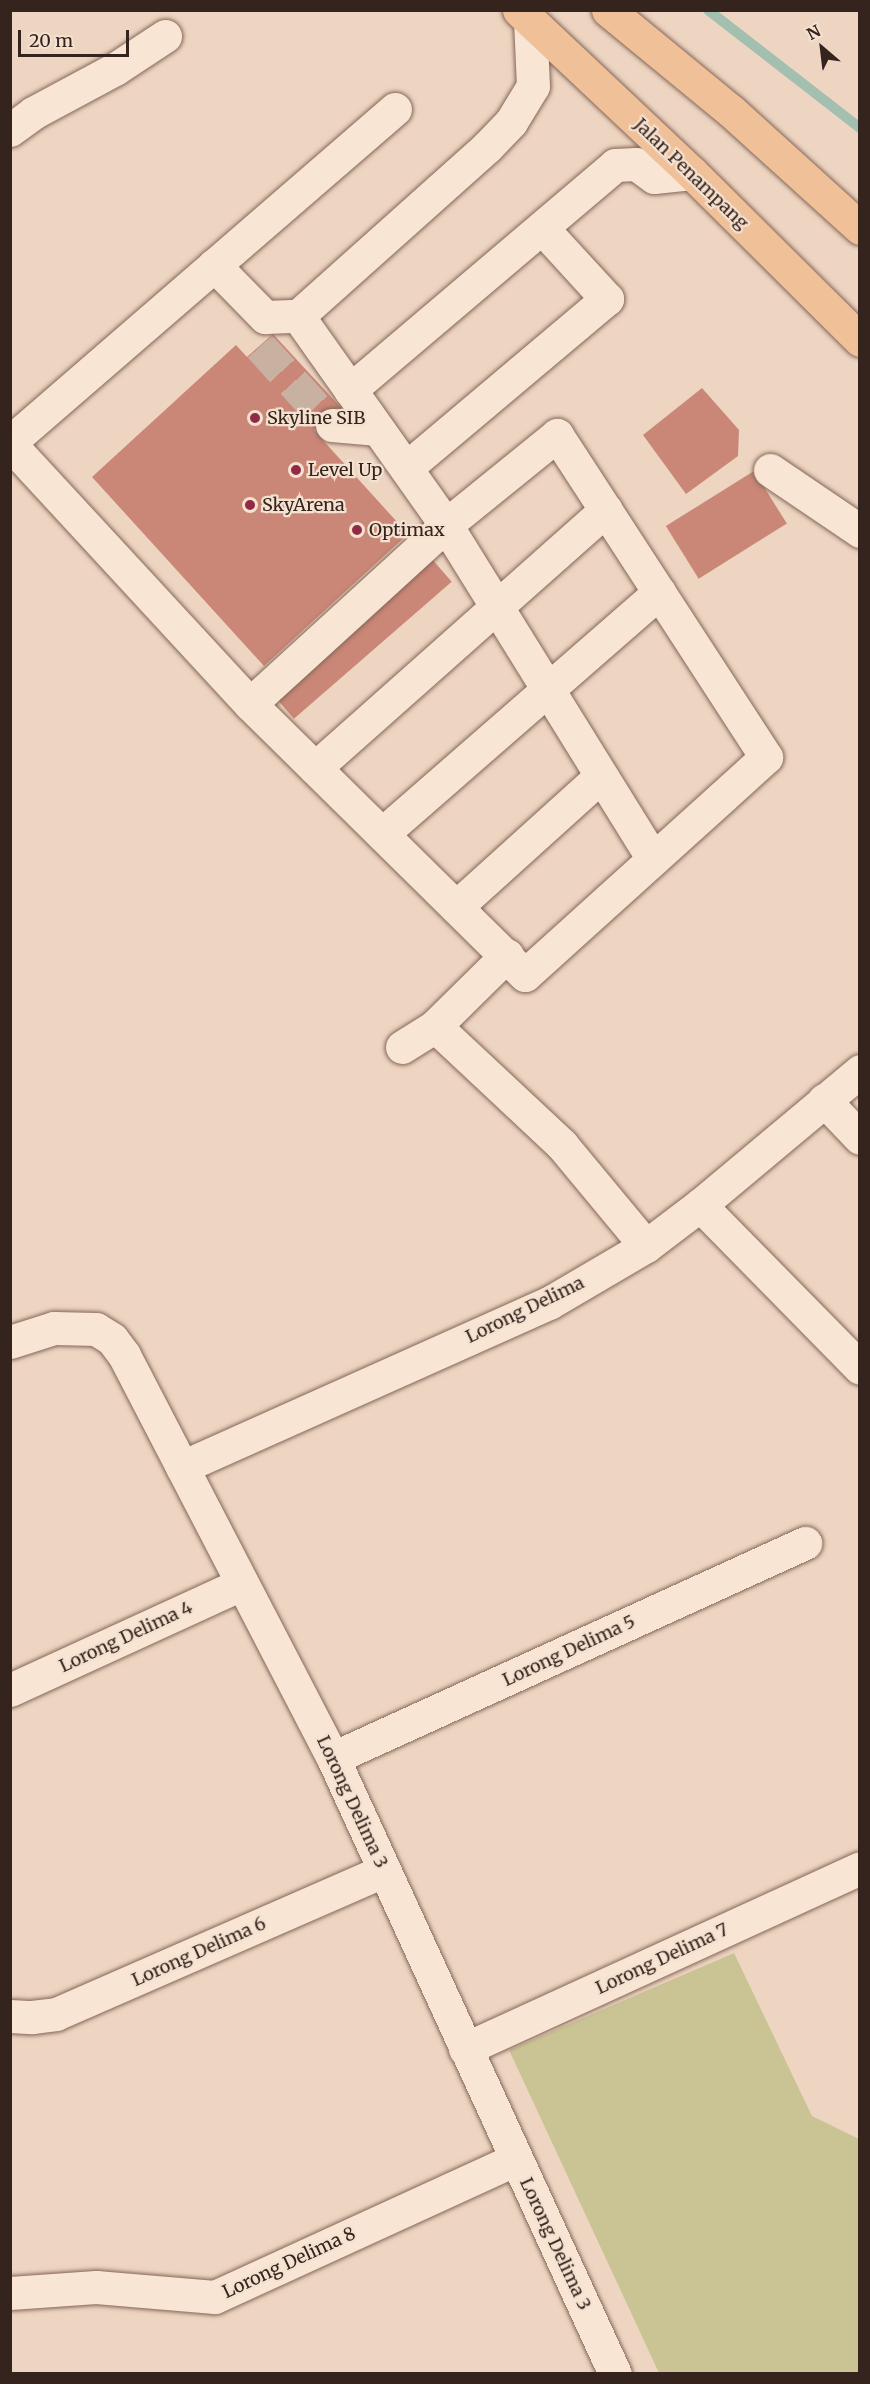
<!DOCTYPE html>
<style>
body{margin:0}
#map{position:relative;width:870px;height:2384px;overflow:hidden;background:#edd5c1;font-family:Merriweather,serif}
div>[style]{position:absolute}
[style*='--x']{left:calc(var(--x)*1px);top:calc(var(--y)*1px);width:calc(var(--w)*1px);rotate:calc(var(--a)*1deg)}
.green>*{inset:0;background:#cac495}
.stream>*{height:10px;margin:-5px;padding:0 5px;transform-origin:5px;border-radius:5px;background:#a3bfb0}
.building>*{inset:0;background:#ca8777;transform-origin:0 0}
.minor-tunnel>*{height:33px;margin-top:-16.5px;transform-origin:0;background:repeating-linear-gradient(90deg,#c8b1a0 0 33px,transparent 0 49px)}
.roads{filter:drop-shadow(0 0 2px #856659) drop-shadow(0 0 2px #856659)}
.minor>*{height:33px;margin:-16.5px;padding:0 16.5px;transform-origin:16.5px;border-radius:16.5px;background:#f8e5d3}
.major>*{height:33px;margin:-16.5px;padding:0 16.5px;transform-origin:16.5px;border-radius:16.5px;background:#f0c199}
.dots>*{width:16px;height:16px;translate:-50% -50%;box-sizing:border-box;border:3px solid #f4e1d0;border-radius:50%}
span{translate:-50% -50%;white-space:nowrap;text-align:center;line-height:1.15;-webkit-text-stroke:4.5px #f4e1d0;paint-order:stroke}
.street-label{font-size:18px;color:#35231d}
.poi-label{font-size:18px;color:#35231d}
.left{translate:0 -50%;text-align:left}
.frame{position:absolute;inset:0;border:12px solid #35231d;pointer-events:none}
.north{position:absolute;left:792px;top:18px;width:60px;height:60px;-webkit-text-stroke:4px #f4e1d0;paint-order:stroke;rotate:332deg;font-size:16px;font-weight:700;line-height:24px;text-align:center;color:#35231d}
.north::after{content:'';display:block;margin:auto;width:21px;height:27px;background:#35231d;clip-path:polygon(50% 0,100% 100%,50% 72%,0 100%)}
.scale{position:absolute;left:18px;top:30px;width:111px;height:27px;box-sizing:border-box;border:3px solid #35231d;border-top:0;padding-left:8px;font-size:18px;line-height:21px;white-space:nowrap;color:#35231d;-webkit-text-stroke:4px #f4e1d0;paint-order:stroke}
</style>
<div id="map">
<div class="green">
<div style="clip-path:polygon(734px 1953px,812px 2116px,859px 2139px,859px 2373px,659px 2373px,509px 2050px)"></div>
</div>
<div class="stream">
<div style="--x:708;--y:10;--w:192;--a:37.8"></div>
</div>
<div class="building">
<div style="clip-path:polygon(273px 334px,346px 413px,320px 437px,408px 534px,264px 666px,92px 477px,236px 345px,247px 357px)"></div>
<div style="clip-path:polygon(702px 388px,739px 430px,738px 456px,686px 494px,643px 435px)"></div>
<div style="left:754px;top:471px;width:62px;height:104px;rotate:58deg"></div>
<div style="left:432px;top:559px;width:30px;height:209px;rotate:49deg"></div>
</div>
<div class="minor-tunnel">
<div style="--x:260;--y:346;--w:107;--a:47.7"></div>
</div>
<div class="roads">
<div class="minor">
<div style="--x:10;--y:130;--w:29;--a:-36"></div>
<div style="--x:33;--y:113;--w:93;--a:-28.2"></div>
<div style="--x:115;--y:69;--w:60;--a:-33.4"></div>
<div style="--x:214;--y:265;--w:73;--a:45.6"></div>
<div style="--x:265;--y:317;--w:33;--a:-2"></div>
<div style="--x:298;--y:316;--w:254;--a:-41.8"></div>
<div style="--x:487;--y:147;--w:35;--a:-46"></div>
<div style="--x:511;--y:122;--w:42;--a:-58.6"></div>
<div style="--x:533;--y:86;--w:65;--a:-92.6"></div>
<div style="--x:298;--y:316;--w:256;--a:54.7"></div>
<div style="--x:446;--y:525;--w:393;--a:58.2"></div>
<div style="--x:350;--y:390;--w:348;--a:-40.3"></div>
<div style="--x:615;--y:165;--w:21;--a:-3"></div>
<div style="--x:636;--y:164;--w:22;--a:36"></div>
<div style="--x:654;--y:177;--w:38;--a:-6"></div>
<div style="--x:332;--y:425;--w:46;--a:5"></div>
<div style="--x:10;--y:442;--w:509;--a:-40.86"></div>
<div style="--x:10;--y:444;--w:354;--a:47.3"></div>
<div style="--x:250;--y:704;--w:386;--a:44.6"></div>
<div style="--x:525;--y:975;--w:325;--a:-42.1"></div>
<div style="--x:766;--y:757;--w:384;--a:-123"></div>
<div style="--x:557;--y:435;--w:143;--a:141"></div>
<div style="--x:446;--y:525;--w:265;--a:137.6"></div>
<div style="--x:406;--y:468;--w:263;--a:-40.1"></div>
<div style="--x:607;--y:299;--w:96;--a:-132.5"></div>
<div style="--x:770;--y:470;--w:109;--a:34.1"></div>
<div style="--x:315;--y:768;--w:389;--a:-41.6"></div>
<div style="--x:382;--y:834;--w:368;--a:-41.1"></div>
<div style="--x:456;--y:907;--w:195;--a:-42.1"></div>
<div style="--x:435;--y:1026;--w:101;--a:-44.6"></div>
<div style="--x:402;--y:1047;--w:39;--a:-32"></div>
<div style="--x:435;--y:1026;--w:174;--a:43.1"></div>
<div style="--x:562;--y:1145;--w:131;--a:50.3"></div>
<div style="--x:824;--y:1100;--w:52;--a:46.5"></div>
<div style="--x:700;--y:1205;--w:228;--a:45.5"></div>
<div style="--x:10;--y:1342;--w:46;--a:-17.7"></div>
<div style="--x:54;--y:1328;--w:42;--a:1.4"></div>
<div style="--x:96;--y:1329;--w:19;--a:32"></div>
<div style="--x:112;--y:1339;--w:20;--a:53"></div>
<div style="--x:124;--y:1355;--w:454;--a:62.6"></div>
<div style="--x:333;--y:1758;--w:677;--a:65.4"></div>
<div style="--x:182;--y:1467;--w:402;--a:-24.1"></div>
<div style="--x:549;--y:1303;--w:113;--a:-30.4"></div>
<div style="--x:646;--y:1246;--w:68;--a:-37.2"></div>
<div style="--x:700;--y:1205;--w:209;--a:-39.9"></div>
<div style="--x:10;--y:1690;--w:255;--a:-24.6"></div>
<div style="--x:333;--y:1758;--w:519;--a:-24.49"></div>
<div style="--x:10;--y:2016;--w:22;--a:3"></div>
<div style="--x:32;--y:2017;--w:24;--a:-7"></div>
<div style="--x:56;--y:2014;--w:358;--a:-23.6"></div>
<div style="--x:465;--y:2049;--w:434;--a:-24.6"></div>
<div style="--x:10;--y:2293;--w:86;--a:-4"></div>
<div style="--x:96;--y:2287;--w:119;--a:4.8"></div>
<div style="--x:215;--y:2297;--w:331;--a:-24.6"></div>
</div>
<div class="major">
<div style="--x:519;--y:10;--w:238;--a:43.3"></div>
<div style="--x:692;--y:173;--w:237;--a:44.8"></div>
<div style="--x:608;--y:10;--w:159;--a:39.4"></div>
<div style="--x:731;--y:111;--w:174;--a:42.2"></div>
</div>
</div>
<div class="dots">
<div style="left:255px;top:418px;background:#932a43"></div>
<div style="left:296px;top:470px;background:#932a43"></div>
<div style="left:250px;top:505px;background:#932a43"></div>
<div style="left:357px;top:530px;background:#932a43"></div>
</div>
<div class="street-label">
<span style="left:691px;top:174px;rotate:44deg">Jalan Penampang</span>
<span style="left:525px;top:1310px;rotate:-26deg">Lorong Delima</span>
<span style="left:126px;top:1637px;rotate:-25deg">Lorong Delima 4</span>
<span style="left:569px;top:1651px;rotate:-25deg">Lorong Delima 5</span>
<span style="left:352px;top:1802px;rotate:65deg">Lorong Delima 3</span>
<span style="left:199px;top:1952px;rotate:-24deg">Lorong Delima 6</span>
<span style="left:662px;top:1959px;rotate:-25deg">Lorong Delima 7</span>
<span style="left:555px;top:2244px;rotate:65deg">Lorong Delima 3</span>
<span style="left:289px;top:2263px;rotate:-25deg">Lorong Delima 8</span>
</div>
<div class="poi-label">
<span class="left" style="left:267px;top:418px">Skyline SIB</span>
<span class="left" style="left:308px;top:470px">Level Up</span>
<span class="left" style="left:262px;top:505px">SkyArena</span>
<span class="left" style="left:369px;top:530px">Optimax</span>
</div>
<div class="frame"></div>
<div class="north">N</div>
<div class="scale">20 m</div>
</div>
